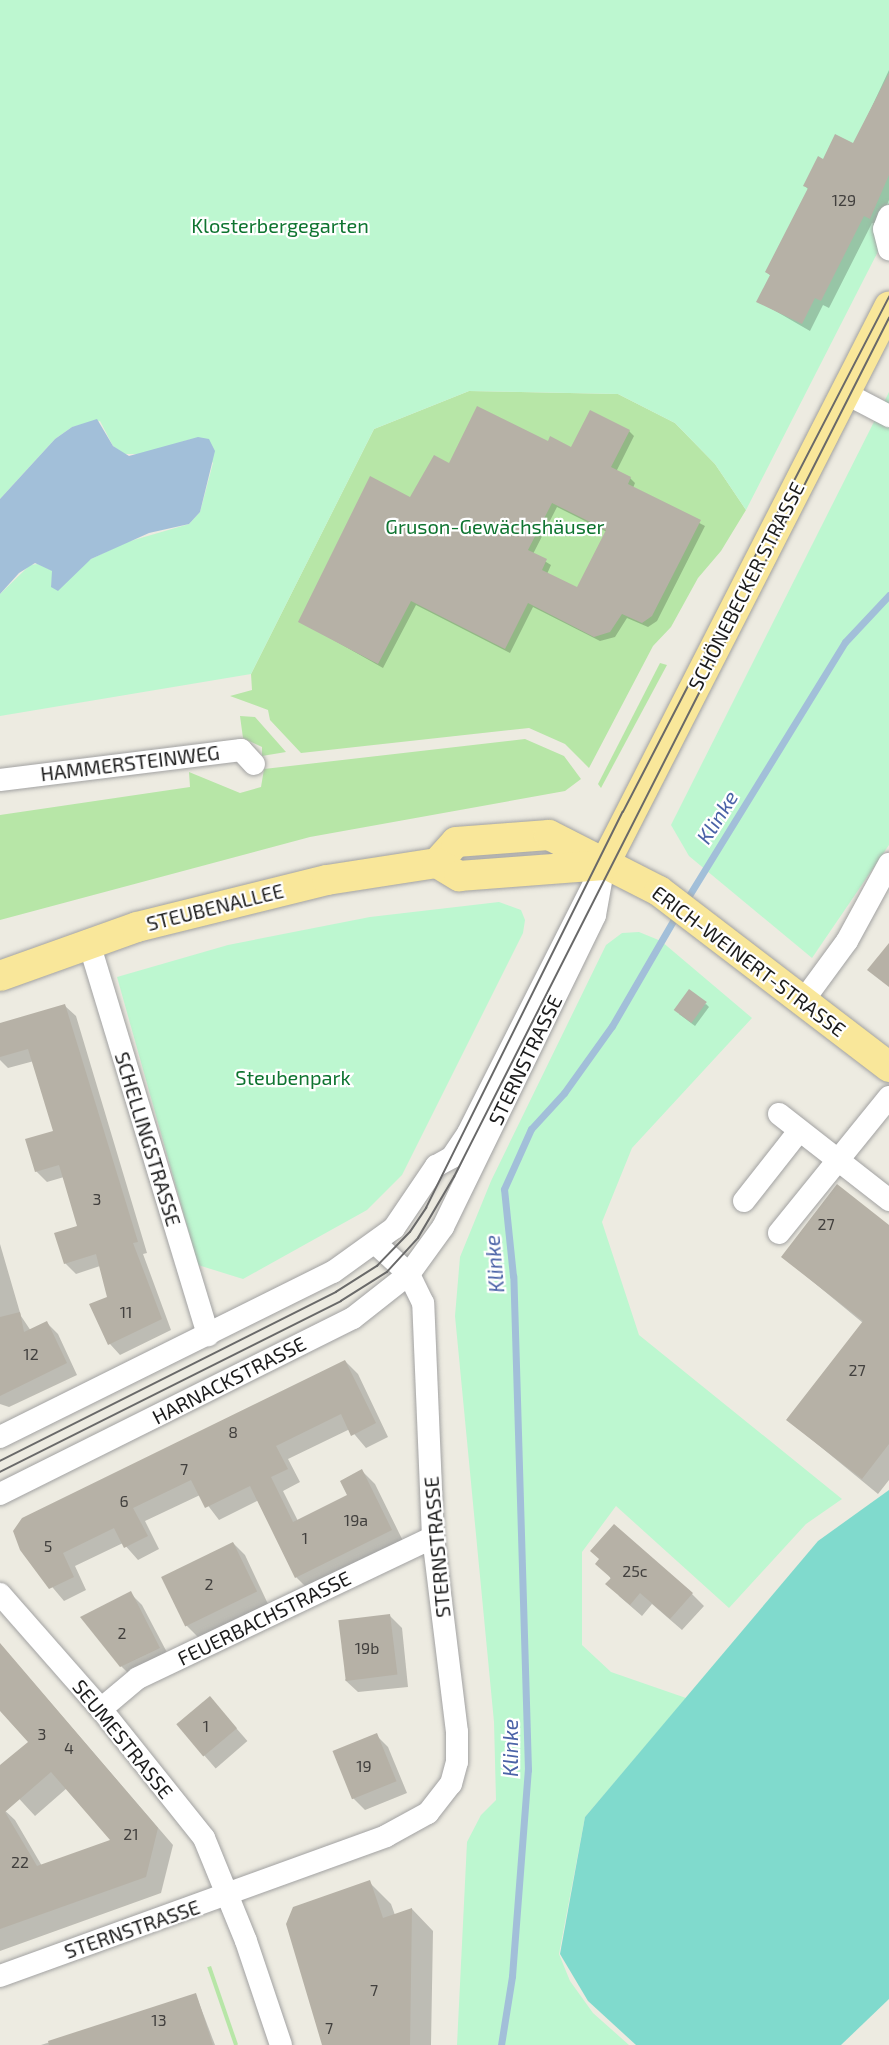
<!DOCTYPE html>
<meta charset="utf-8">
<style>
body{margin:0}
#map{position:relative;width:889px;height:2045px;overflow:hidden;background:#edebe1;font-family:"Exo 2",sans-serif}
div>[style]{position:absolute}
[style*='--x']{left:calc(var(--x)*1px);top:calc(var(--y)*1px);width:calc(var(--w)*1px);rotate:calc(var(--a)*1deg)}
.grass>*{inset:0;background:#b7e6a7;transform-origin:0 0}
.park>*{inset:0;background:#bdf7d0}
.pitch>*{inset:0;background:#80dacd}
.water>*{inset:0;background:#a2bfd9}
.shadow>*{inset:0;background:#0003;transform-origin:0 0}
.stream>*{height:7px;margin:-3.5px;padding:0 3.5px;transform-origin:3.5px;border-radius:3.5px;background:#a2bfd9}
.building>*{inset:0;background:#b6b1a6;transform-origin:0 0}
.roads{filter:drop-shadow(0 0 2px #a2a2a2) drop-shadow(0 0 2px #a2a2a2)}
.minor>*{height:22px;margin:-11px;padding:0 11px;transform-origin:11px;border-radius:11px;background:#fff}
.major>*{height:30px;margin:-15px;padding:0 15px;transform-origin:15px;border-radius:15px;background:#f9e79a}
.tram>*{height:1.5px;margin:-0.75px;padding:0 0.75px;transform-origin:0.75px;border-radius:0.75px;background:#696969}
span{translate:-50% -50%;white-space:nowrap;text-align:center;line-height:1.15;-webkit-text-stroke:4.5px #fff;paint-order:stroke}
.number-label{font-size:16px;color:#42403e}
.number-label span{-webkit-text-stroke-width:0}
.park-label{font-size:20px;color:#0e7430}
.street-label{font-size:20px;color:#1b1b1b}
.water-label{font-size:21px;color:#4b63a7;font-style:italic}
</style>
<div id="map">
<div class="grass">
<div style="clip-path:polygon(469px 391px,618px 394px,675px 423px,715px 464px,746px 510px,721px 551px,698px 578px,671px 627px,653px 646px,589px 768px,565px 744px,529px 728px,301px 753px,270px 720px,268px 710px,230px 696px,252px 690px,251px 674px,374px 429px)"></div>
<div style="clip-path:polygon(660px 663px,667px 665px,601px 788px,598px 784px)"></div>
<div style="clip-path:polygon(240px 716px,255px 717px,286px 752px,262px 756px,262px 747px,243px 738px)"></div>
<div style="clip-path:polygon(525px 739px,564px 756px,581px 779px,565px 791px,310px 837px,0 920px,0 815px,190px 787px,189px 772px,240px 793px,261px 787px,264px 769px)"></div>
<div style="left:211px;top:1966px;width:83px;height:4px;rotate:71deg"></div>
</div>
<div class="park">
<div style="clip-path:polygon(0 0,889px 0,889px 230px,746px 510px,715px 464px,675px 423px,618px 394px,469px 391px,374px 429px,251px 674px,0 716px,0 594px,30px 565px,38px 564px,53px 571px,51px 587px,91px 559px,127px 542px,189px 524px,200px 512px,213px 463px,191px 439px,144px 454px,124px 454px,113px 446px,100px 421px,72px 427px,55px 439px,0 499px)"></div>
<div style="clip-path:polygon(889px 392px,889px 845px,812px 958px,689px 856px,671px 825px)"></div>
<div style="clip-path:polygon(499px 902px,521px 910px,525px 920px,523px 933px,402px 1175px,367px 1210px,243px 1279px,198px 1265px,117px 977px,228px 945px,370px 917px)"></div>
<div style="clip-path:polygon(639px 932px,661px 941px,752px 1018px,632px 1148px,602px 1222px,639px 1335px,842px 1499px,806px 1524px,729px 1608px,616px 1506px,582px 1552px,582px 1645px,611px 1672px,686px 1698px,585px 1817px,559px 1954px,570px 1981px,593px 2013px,629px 2045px,457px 2045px,467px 1842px,481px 1815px,496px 1800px,494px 1722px,455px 1316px,460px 1257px,491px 1181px,606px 945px,622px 933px)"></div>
</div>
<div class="pitch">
<div style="clip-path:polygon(889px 1490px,889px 1999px,841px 2045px,636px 2045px,588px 2001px,560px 1954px,585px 1817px,818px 1541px)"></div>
</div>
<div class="water">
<div style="clip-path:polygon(97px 419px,113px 446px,129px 456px,198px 437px,209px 439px,215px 451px,200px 512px,189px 524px,149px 533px,91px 559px,58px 591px,51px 587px,52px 571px,35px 563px,19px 573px,0 594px,0 499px,55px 439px,72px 427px)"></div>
</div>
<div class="shadow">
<div style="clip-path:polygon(889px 70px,889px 200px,878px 225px,872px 223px,829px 308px,823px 305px,810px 331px,758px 301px,771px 276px,767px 272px,809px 190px,805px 186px,823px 161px,854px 145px)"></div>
<div style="clip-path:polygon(evenodd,629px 431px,634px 436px,616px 472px,630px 478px,635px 483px,633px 488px,705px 526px,657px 621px,648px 627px,627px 618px,615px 637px,600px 641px,533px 607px,510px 653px,416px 605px,383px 668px,300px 621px,410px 499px,450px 465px,548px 443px,572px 449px,629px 431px,557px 507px,607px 532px,578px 589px,547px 574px,551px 565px,533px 554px,557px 507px)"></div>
<div style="clip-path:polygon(706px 1004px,709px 1007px,695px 1026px,679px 1014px)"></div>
<div style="clip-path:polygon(65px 1006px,76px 1016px,147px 1253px,143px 1254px,171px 1330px,120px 1355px,110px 1344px,109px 1298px,100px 1266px,76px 1274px,65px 1263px,79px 1227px,64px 1177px,47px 1182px,36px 1171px,55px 1132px,34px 1061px,8px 1068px,0 1060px,0 1025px)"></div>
<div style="clip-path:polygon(889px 1227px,889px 1480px,878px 1494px,788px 1420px,863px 1323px,783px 1257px)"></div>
<div style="clip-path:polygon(0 1244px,21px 1316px,31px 1331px,47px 1323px,58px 1334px,77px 1375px,9px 1407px,0 1404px)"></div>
<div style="clip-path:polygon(345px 1361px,358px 1374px,388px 1437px,366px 1448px,350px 1429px,288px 1459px,300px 1482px,283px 1491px,298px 1521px,349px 1496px,362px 1471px,375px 1484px,404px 1543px,309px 1590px,296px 1577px,259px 1500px,219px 1520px,200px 1495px,145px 1521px,159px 1549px,138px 1560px,123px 1543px,75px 1566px,86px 1590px,64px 1601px,21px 1550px)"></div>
<div style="clip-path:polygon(233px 1543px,245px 1555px,268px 1604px,198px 1637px,186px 1625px)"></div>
<div style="clip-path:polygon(601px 1559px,692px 1594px,704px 1606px,682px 1630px,652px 1604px,642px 1616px,619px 1596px)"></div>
<div style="clip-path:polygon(130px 1593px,142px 1605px,171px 1660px,133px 1678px,121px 1666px)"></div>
<div style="clip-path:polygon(390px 1616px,402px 1628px,408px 1687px,358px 1692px,345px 1680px)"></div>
<div style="clip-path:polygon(0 1644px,173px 1845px,161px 1893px,0 1951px,0 1806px,15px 1820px,42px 1866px,112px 1840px,67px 1788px,35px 1816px,0 1778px,0 1767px,30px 1742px,0 1708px)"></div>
<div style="left:210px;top:1698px;width:57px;height:42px;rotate:49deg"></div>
<div style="clip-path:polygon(376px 1735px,388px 1747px,407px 1793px,365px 1810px,353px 1798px)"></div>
<div style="clip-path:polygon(369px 1882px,391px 1904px,395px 1915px,412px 1909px,433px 1931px,431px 2045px,326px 2045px)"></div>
<div style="clip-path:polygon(196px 1995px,215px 2045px,41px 2045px)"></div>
</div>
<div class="stream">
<div style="--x:685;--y:902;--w:305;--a:-58.4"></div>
<div style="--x:845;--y:642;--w:64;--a:-46.9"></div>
<div style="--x:501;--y:2045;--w:70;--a:-80.9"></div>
<div style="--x:512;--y:1976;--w:207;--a:-85.6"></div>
<div style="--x:528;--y:1770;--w:494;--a:-91.7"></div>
<div style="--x:513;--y:1276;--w:87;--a:-95.9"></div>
<div style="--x:504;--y:1189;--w:66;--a:-65.8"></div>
<div style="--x:531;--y:1129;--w:49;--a:-47.5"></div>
<div style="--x:564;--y:1093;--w:82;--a:-54.4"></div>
<div style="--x:612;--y:1026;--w:129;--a:-59.9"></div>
</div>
<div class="building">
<div style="clip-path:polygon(889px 73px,889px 175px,870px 219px,864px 216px,821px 301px,815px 298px,802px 324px,756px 302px,770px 275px,765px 272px,808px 188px,803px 186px,818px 156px,823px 159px,835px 134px,853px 143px)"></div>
<div style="clip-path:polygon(evenodd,477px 406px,548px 441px,550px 436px,571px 447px,590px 410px,630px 430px,611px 467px,631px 477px,628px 484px,701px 520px,652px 616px,642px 623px,622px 614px,610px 632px,594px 637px,528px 603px,505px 649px,411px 601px,378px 664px,298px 622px,370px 476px,410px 497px,434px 455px,449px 463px,477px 406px,552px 503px,606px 530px,577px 587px,542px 570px,547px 559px,528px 550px,552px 503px)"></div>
<div style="clip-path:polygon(889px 943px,889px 987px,867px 970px)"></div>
<div style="left:689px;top:989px;width:22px;height:26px;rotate:36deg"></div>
<div style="clip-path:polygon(65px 1004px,138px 1242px,133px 1243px,162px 1319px,108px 1345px,89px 1304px,107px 1297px,96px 1254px,64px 1264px,54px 1233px,77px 1226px,59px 1165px,35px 1172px,25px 1139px,53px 1131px,28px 1049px,0 1057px,0 1023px)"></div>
<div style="clip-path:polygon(837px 1184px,889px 1225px,889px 1444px,862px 1479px,786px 1420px,863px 1321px,781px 1257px)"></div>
<div style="clip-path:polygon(20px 1312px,24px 1332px,47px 1321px,67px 1363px,0 1396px,0 1317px)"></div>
<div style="clip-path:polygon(345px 1360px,376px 1423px,351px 1436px,341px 1414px,276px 1446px,288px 1469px,271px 1477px,293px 1522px,347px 1495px,340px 1481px,362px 1469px,392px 1530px,295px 1578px,250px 1486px,205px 1508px,191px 1480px,133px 1508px,148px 1536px,124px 1548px,114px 1528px,63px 1553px,74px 1577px,49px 1589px,20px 1550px,13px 1531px,22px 1518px)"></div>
<div style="clip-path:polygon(614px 1524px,693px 1593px,670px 1619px,640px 1593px,630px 1605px,605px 1584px,611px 1578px,595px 1564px,599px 1559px,590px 1551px)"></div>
<div style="left:233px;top:1542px;width:55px;height:80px;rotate:64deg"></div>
<div style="clip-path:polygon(131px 1591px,160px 1648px,120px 1667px,80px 1617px)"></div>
<div style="left:390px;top:1614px;width:61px;height:52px;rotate:83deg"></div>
<div style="clip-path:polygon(evenodd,0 1643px,158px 1828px,146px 1877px,0 1929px,0 1765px,28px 1742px,0 1711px,0 1643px,51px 1772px,110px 1840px,37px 1866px,5px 1812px,51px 1772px)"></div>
<div style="left:210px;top:1696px;width:42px;height:44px;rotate:50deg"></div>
<div style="left:377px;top:1733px;width:52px;height:48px;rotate:68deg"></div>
<div style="clip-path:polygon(370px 1880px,383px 1918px,412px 1908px,410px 2045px,322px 2045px,286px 1924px,293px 1907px)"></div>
<div style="clip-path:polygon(196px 1993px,213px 2045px,49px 2045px,48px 2041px)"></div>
</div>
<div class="roads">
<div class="minor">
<div style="--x:889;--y:216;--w:14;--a:111"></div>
<div style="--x:884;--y:229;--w:21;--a:76"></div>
<div style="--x:845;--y:393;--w:50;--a:27.6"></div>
<div style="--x:0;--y:780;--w:243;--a:-7.1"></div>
<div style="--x:241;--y:750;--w:19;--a:47"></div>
<div style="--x:89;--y:943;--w:410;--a:73.1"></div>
<div style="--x:803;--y:1001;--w:74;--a:-53.7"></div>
<div style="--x:847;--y:941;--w:88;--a:-61.4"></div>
<div style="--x:779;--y:1114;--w:140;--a:38"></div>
<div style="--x:744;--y:1201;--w:89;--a:-51.8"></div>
<div style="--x:779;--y:1233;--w:175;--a:-51"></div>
<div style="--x:0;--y:1437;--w:372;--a:-26.4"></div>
<div style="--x:333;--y:1272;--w:75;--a:-35.8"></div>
<div style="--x:394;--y:1228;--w:75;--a:-55.9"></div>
<div style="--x:436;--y:1166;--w:18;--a:-29"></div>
<div style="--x:452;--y:1157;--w:29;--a:-56"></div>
<div style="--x:468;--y:1133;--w:281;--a:-63.2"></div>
<div style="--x:0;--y:1494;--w:394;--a:-26.5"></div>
<div style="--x:353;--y:1318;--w:71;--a:-38.2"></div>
<div style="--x:409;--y:1274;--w:58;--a:-54.1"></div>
<div style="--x:443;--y:1227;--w:347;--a:-64"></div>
<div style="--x:595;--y:915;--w:51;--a:-79.8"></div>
<div style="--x:0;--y:1594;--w:153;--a:48.7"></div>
<div style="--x:101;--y:1709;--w:165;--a:51.4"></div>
<div style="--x:204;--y:1838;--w:111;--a:67.8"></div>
<div style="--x:246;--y:1941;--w:110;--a:71.4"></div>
<div style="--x:101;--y:1709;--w:48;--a:-40"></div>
<div style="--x:138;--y:1678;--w:327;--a:-25.5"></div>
<div style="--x:0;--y:1976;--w:411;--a:-19.9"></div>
<div style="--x:386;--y:1836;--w:48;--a:-28.7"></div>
<div style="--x:428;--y:1813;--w:37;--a:-52"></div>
<div style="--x:451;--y:1784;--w:23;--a:-75"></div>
<div style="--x:457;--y:1762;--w:30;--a:-90"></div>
<div style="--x:457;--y:1732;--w:196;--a:-97"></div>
<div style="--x:433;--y:1537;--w:234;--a:-92.4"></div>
<div style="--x:423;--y:1303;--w:32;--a:-116"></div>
<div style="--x:409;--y:1274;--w:45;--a:-137.7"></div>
</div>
<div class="major">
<div style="--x:437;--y:863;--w:28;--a:-48"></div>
<div style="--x:456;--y:842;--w:93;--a:-4.3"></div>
<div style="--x:549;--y:835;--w:123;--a:27"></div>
<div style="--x:659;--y:891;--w:290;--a:37.4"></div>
<div style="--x:604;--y:865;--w:627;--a:-62.94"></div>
<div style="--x:0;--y:976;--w:145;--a:-19.7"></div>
<div style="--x:137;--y:927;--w:196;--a:-13.9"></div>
<div style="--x:327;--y:880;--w:111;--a:-8.8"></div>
<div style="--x:437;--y:863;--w:26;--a:31"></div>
<div style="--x:459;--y:876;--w:145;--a:-4.3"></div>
</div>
</div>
<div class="tram">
<div style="--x:0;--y:1461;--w:376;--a:-26.7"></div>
<div style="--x:336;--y:1292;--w:49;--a:-32.4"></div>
<div style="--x:377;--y:1266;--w:47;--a:-45.9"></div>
<div style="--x:410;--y:1232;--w:29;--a:-56"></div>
<div style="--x:426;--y:1208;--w:442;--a:-63.6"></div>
<div style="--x:623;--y:812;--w:580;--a:-62.68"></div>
<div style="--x:0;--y:1472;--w:381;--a:-26.6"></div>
<div style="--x:341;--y:1301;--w:54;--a:-32.2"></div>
<div style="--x:387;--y:1272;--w:46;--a:-47.6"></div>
<div style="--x:418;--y:1238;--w:71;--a:-59.5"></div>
<div style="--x:454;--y:1177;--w:963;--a:-63.14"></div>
</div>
<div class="number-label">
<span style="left:844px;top:200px">129</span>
<span style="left:97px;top:1199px">3</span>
<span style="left:826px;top:1224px">27</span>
<span style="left:126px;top:1312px">11</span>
<span style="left:31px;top:1354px">12</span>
<span style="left:857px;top:1370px">27</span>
<span style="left:233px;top:1432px">8</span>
<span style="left:184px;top:1469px">7</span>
<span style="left:124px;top:1501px">6</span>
<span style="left:356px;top:1520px">19a</span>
<span style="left:305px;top:1538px">1</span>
<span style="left:48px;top:1546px">5</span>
<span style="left:635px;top:1571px">25c</span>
<span style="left:209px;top:1584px">2</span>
<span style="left:122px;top:1633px">2</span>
<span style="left:367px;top:1648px">19b</span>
<span style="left:206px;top:1726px">1</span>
<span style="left:42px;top:1734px">3</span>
<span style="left:69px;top:1748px">4</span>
<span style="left:364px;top:1766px">19</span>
<span style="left:131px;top:1834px">21</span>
<span style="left:20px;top:1862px">22</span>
<span style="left:374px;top:1990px">7</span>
<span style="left:159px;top:2020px">13</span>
<span style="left:329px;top:2028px">7</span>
</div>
<div class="park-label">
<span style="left:280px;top:225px">Klosterbergegarten</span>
<span style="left:495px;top:526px">Gruson-Gewächshäuser</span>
<span style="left:293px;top:1077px">Steubenpark</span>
</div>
<div class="street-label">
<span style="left:746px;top:586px;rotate:-63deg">SCHÖNEBECKER STRASSE</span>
<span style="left:130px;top:763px;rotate:-7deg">HAMMERSTEINWEG</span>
<span style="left:215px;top:907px;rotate:-14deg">STEUBENALLEE</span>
<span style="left:749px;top:961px;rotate:37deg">ERICH-WEINERT-STRASSE</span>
<span style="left:525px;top:1060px;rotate:-64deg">STERNSTRASSE</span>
<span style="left:148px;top:1139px;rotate:73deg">SCHELLINGSTRASSE</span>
<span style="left:229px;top:1380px;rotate:-27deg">HARNACKSTRASSE</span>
<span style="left:437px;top:1547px;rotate:-95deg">STERNSTRASSE</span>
<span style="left:264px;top:1618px;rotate:-26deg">FEUERBACHSTRASSE</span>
<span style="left:123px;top:1739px;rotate:51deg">SEUMESTRASSE</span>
<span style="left:132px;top:1929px;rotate:-19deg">STERNSTRASSE</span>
</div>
<div class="water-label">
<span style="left:717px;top:817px;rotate:-58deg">Klinke</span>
<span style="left:494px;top:1264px;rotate:-95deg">Klinke</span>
<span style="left:510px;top:1748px;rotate:-90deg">Klinke</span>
</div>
</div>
